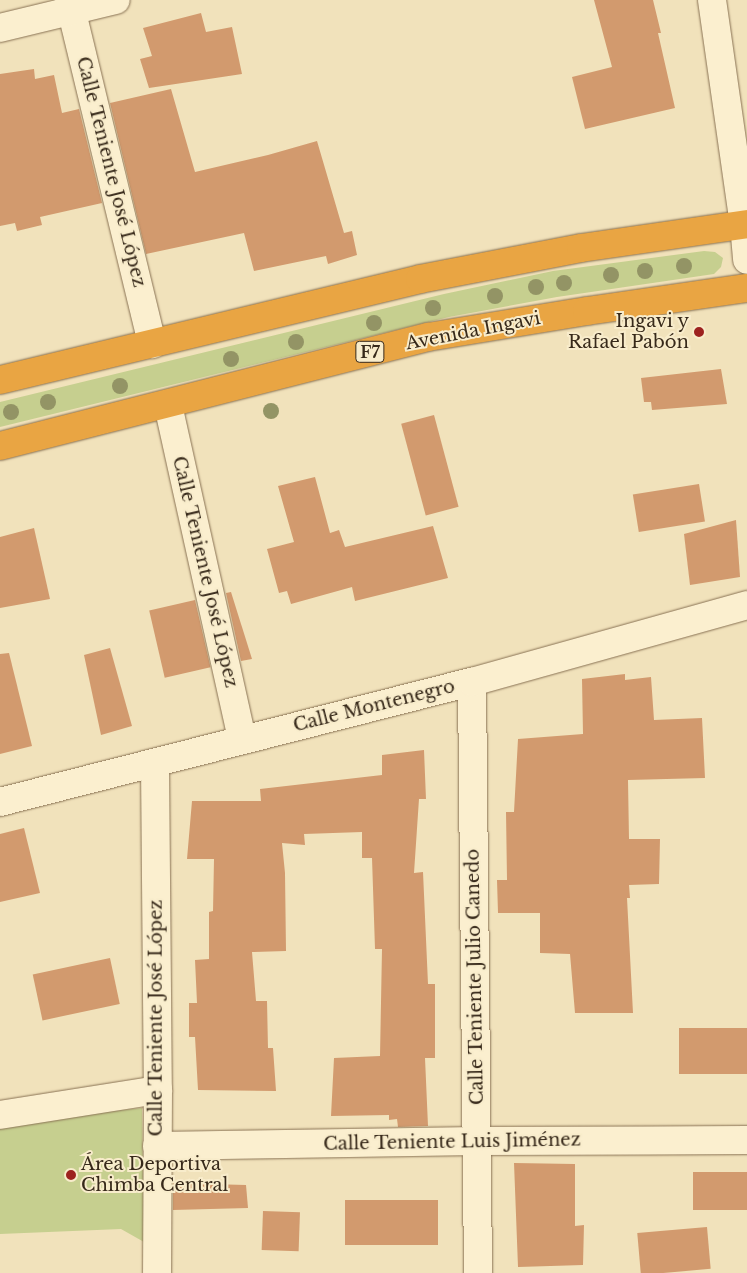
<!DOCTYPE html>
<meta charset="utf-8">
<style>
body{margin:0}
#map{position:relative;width:747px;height:1273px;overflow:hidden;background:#f1e2bb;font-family:"Libre Baskerville",serif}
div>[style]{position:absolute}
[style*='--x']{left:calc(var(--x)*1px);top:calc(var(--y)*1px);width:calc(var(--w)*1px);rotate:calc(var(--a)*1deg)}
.green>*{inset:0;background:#c6cf8f}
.building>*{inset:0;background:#d29a6e;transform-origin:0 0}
.roads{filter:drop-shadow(0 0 1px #897254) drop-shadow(0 0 1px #897254)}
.minor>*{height:28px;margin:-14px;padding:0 14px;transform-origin:14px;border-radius:14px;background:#fbefcf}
.highway>*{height:28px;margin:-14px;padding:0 14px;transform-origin:14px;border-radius:14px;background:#e9a543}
.trees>*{width:16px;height:16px;margin:-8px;border-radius:50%;background:#939465}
.dots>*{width:14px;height:14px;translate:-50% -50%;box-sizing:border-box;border:2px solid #f8eccb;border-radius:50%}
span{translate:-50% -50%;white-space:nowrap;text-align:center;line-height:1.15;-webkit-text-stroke:4px #f8eccb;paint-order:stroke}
.shield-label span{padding:1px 4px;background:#f8eccb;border:1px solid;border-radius:4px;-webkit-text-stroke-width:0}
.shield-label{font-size:16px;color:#37291a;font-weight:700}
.street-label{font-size:18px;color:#37291a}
.poi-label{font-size:18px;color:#37291a}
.right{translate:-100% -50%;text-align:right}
.left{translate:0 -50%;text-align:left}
</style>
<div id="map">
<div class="green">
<div style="clip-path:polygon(704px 251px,715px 252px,723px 258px,721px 267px,714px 274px,557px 297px,449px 317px,0 427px,0 402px,444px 294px,553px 271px)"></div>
<div style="clip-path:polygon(142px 1108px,144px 1242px,121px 1229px,0 1234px,0 1122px)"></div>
</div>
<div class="building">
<div style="clip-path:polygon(594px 0,653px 0,661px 33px,658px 33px,675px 108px,585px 129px,572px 77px,612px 67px)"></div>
<div style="clip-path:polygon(201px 13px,206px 32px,232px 27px,242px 74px,149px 88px,140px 59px,152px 56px,143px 28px)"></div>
<div style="clip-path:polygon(34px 69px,35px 79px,54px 75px,62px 113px,79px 109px,102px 203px,40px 217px,42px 225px,17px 231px,15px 223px,0 226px,0 74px)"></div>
<div style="clip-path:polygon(171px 89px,195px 172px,268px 155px,317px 141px,344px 233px,352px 231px,357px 255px,328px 264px,326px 256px,254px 271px,244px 233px,146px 254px,110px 103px)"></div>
<div style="clip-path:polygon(721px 369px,727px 404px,652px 410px,651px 402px,644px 402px,641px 378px)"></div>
<div style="left:434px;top:415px;width:95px;height:34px;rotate:75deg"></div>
<div style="clip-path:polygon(315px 477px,330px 533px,339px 530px,345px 547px,433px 526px,448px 578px,355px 601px,352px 587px,291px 604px,287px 591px,279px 593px,267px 549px,294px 542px,278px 486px)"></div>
<div style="left:699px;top:484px;width:38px;height:67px;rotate:81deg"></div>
<div style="clip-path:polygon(736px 520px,740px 577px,690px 585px,684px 534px)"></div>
<div style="clip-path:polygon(34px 528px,50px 599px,0 608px,0 537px)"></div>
<div style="clip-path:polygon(231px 592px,252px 659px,241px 661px,226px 593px)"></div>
<div style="left:195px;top:600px;width:69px;height:47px;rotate:77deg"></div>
<div style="clip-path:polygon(110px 648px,132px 726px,101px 735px,84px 655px)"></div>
<div style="clip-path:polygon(9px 653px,32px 746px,0 754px,0 654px)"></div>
<div style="clip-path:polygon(625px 674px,625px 680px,651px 677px,654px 720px,702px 718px,705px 778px,628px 780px,629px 839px,660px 839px,659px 884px,629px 885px,630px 898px,627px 898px,633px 1013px,575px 1013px,570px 954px,540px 953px,540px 913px,498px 913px,497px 880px,507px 880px,506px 812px,514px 812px,518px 739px,583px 734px,582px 679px)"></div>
<div style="clip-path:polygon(424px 750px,426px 799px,419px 799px,414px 873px,423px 872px,428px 984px,435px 984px,435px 1058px,425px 1058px,428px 1126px,398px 1127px,397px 1119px,389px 1120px,389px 1115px,331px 1116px,334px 1058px,380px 1056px,382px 949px,375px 949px,372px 858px,362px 858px,362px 832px,304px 834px,305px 845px,282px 843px,285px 873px,286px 951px,252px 952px,256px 1001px,267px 1001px,268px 1048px,273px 1048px,276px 1091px,198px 1090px,195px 1037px,189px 1037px,189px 1003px,197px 1003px,195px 960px,209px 959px,209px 912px,213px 911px,214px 859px,187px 859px,192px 801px,261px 801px,260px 789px,382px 775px,382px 755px)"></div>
<div style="clip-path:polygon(24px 828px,40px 893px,0 902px,0 834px)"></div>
<div style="left:110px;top:958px;width:47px;height:79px;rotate:78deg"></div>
<div style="left:679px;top:1028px;width:68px;height:46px"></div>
<div style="clip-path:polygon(514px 1163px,575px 1164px,575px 1226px,584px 1225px,583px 1265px,518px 1267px)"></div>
<div style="left:693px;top:1172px;width:54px;height:38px"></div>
<div style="clip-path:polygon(173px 1183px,246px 1185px,248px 1208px,173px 1210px)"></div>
<div style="left:438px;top:1200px;width:45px;height:93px;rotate:90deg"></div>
<div style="left:263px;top:1211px;width:37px;height:39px;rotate:2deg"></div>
<div style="left:707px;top:1227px;width:42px;height:70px;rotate:85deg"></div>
</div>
<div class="roads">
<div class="minor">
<div style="--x:69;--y:0;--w:354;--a:76.4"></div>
<div style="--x:712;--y:0;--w:226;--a:81.9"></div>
<div style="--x:744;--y:224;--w:36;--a:85"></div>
<div style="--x:0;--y:28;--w:119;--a:-13.6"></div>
<div style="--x:168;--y:405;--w:343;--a:77.5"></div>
<div style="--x:472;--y:682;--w:591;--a:89.42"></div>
<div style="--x:155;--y:764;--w:326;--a:89.5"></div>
<div style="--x:158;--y:1090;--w:183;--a:90.3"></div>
<div style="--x:0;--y:802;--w:487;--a:-14.3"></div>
<div style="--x:472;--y:682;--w:286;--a:-15.6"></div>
<div style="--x:0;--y:1115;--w:160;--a:-9"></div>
<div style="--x:157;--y:1146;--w:320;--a:-0.9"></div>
<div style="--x:477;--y:1141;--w:270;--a:-0.2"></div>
</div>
<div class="highway">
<div style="--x:0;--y:380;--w:432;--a:-13.5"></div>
<div style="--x:420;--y:279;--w:164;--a:-10.9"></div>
<div style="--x:581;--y:248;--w:168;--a:-8.2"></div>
<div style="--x:0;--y:446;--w:442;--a:-14.3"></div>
<div style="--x:428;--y:337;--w:161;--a:-9.3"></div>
<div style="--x:587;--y:311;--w:162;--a:-8.2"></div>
</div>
</div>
<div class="trees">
<div style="left:684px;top:266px"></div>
<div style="left:645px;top:271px"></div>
<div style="left:611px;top:275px"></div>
<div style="left:564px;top:283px"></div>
<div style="left:536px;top:287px"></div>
<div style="left:495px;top:296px"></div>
<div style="left:433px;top:308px"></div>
<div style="left:374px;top:323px"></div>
<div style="left:296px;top:342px"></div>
<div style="left:231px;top:359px"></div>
<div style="left:120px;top:386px"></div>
<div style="left:48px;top:402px"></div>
<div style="left:271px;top:411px"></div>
<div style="left:11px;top:412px"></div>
</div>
<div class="dots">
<div style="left:699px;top:332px;background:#9d221f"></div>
<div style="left:71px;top:1175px;background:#9d221f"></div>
</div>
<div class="shield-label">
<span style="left:370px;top:352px">F7</span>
</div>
<div class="street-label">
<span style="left:111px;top:172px;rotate:76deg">Calle Teniente José López</span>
<span style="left:473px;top:331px;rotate:-11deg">Avenida Ingavi</span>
<span style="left:205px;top:572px;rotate:77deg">Calle Teniente José López</span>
<span style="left:374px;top:706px;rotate:-14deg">Calle Montenegro</span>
<span style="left:475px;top:977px;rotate:-91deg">Calle Teniente Julio Canedo</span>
<span style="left:156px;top:1018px;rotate:-90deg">Calle Teniente José López</span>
<span style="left:452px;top:1142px;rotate:-1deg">Calle Teniente Luis Jiménez</span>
</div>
<div class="poi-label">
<span class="right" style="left:689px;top:332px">Ingavi y<br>Rafael Pabón</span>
<span class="left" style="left:81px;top:1175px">Área Deportiva<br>Chimba Central</span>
</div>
</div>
